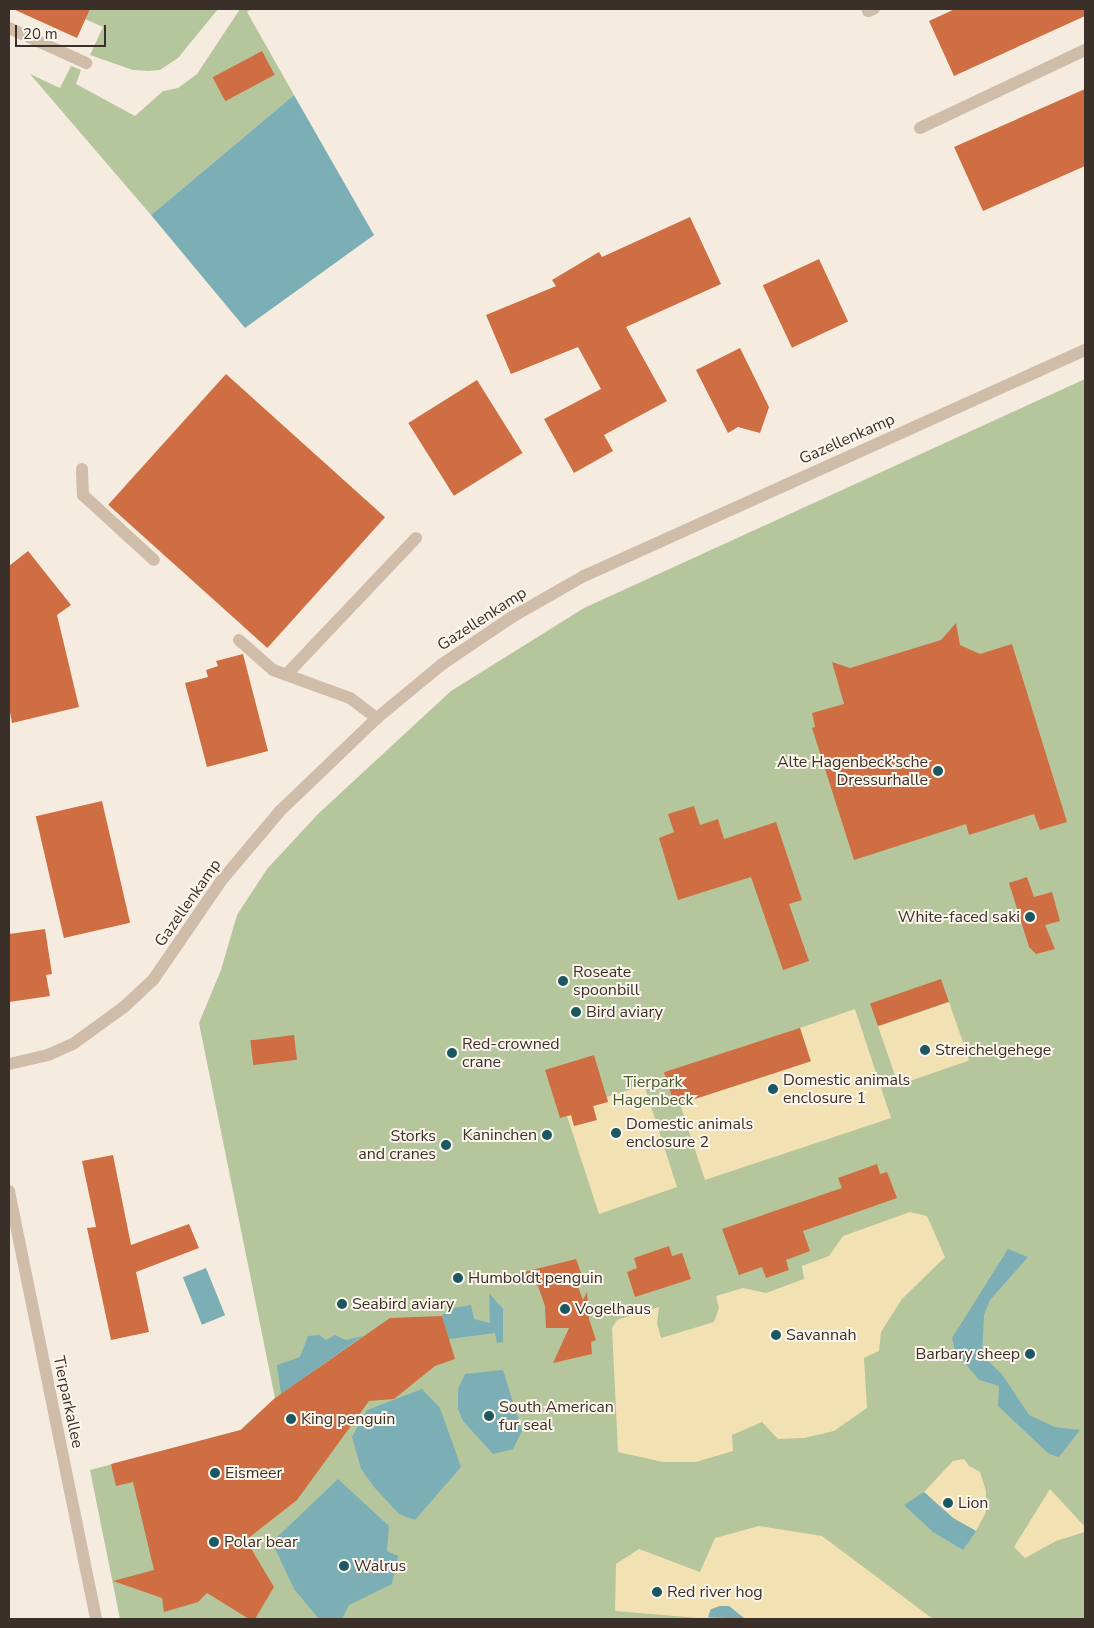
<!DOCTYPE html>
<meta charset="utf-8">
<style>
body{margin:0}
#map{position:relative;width:1094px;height:1628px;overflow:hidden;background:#f5ecdf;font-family:"Nunito Sans",sans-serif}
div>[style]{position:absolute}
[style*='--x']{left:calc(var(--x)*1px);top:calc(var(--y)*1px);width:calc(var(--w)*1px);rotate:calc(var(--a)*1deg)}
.green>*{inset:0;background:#b5c69d}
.sand>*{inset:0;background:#f2e1b3;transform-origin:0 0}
.water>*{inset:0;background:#7bafb5;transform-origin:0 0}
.building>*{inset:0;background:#cf6e42;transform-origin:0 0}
.service>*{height:12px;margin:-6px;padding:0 6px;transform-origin:6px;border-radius:6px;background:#cfbda9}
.minor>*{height:12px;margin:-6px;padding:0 6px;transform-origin:6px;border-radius:6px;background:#cfbda9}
.tertiary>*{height:12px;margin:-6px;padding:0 6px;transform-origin:6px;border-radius:6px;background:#cfbda9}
.dots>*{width:14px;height:14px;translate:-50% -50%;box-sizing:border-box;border:2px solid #fcf5ec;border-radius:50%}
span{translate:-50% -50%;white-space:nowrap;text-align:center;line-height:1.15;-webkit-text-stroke:4px #fcf5ec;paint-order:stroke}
.street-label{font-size:16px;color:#3b3029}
.poi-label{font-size:16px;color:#3b3029}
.right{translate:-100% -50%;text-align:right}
.left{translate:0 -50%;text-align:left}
.park-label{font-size:16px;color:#475c2b}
.frame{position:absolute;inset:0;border:10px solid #3b3029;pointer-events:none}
.scale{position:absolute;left:15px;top:25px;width:91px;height:22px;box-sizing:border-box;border:2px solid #3b3029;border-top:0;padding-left:6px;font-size:15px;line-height:18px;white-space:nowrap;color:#3b3029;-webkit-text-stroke:4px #fcf5ec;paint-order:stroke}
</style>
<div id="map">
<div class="green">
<div style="clip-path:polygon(90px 9px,218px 9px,178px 58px,160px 70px,149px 71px,133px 70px,90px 55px,103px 27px,85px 19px)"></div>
<div style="clip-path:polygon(240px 9px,252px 9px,247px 12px,294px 95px,151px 215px,30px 74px,60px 88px,71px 66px,81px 70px,76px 84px,135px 116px,163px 91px,178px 88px,197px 74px)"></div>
<div style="clip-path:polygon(1085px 379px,1085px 1619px,120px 1619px,90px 1470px,240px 1430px,275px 1398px,199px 1023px,221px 970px,237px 915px,267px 869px,318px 814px,451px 691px,584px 608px)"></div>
</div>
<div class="sand">
<div style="left:949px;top:1002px;width:62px;height:75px;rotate:71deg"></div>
<div style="clip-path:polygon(855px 1009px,891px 1118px,705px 1180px,680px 1104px,811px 1061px,800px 1028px)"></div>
<div style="clip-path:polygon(644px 1085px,677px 1187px,599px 1214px,567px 1116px,571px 1115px,574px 1126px,596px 1120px,593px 1106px,608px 1102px,607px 1097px)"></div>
<div style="clip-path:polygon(910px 1212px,927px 1216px,945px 1257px,902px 1299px,881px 1332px,879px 1351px,864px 1358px,867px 1408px,834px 1431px,804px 1438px,778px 1439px,762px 1422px,732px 1435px,733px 1451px,696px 1462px,663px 1462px,618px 1452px,612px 1328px,617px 1320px,659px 1307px,657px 1323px,661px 1338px,714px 1322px,719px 1308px,716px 1296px,743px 1288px,766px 1293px,804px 1279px,802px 1266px,829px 1256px,843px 1236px)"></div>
<div style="clip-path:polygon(964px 1459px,969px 1466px,980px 1472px,986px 1491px,986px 1512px,976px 1531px,953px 1518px,924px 1492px,953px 1461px)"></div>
<div style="clip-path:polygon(1050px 1489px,1085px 1527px,1085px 1532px,1056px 1541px,1025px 1558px,1014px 1547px)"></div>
<div style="clip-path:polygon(759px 1526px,822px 1536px,933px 1619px,745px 1619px,729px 1606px,708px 1617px,711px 1619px,615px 1611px,616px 1564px,639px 1549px,700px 1572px,715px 1538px)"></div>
</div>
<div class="water">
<div style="clip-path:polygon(294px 95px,374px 235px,245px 328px,151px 215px)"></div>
<div style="clip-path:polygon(1008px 1249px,1028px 1257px,990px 1300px,984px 1315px,982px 1356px,1001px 1373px,1029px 1415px,1055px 1427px,1080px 1430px,1059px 1457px,1049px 1454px,998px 1406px,999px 1386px,979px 1380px,955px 1351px,952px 1338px)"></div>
<div style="left:206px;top:1268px;width:51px;height:25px;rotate:68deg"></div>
<div style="clip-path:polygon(489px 1293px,503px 1309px,503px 1342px,497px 1343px,495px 1333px,449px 1339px,442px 1316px,448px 1309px,471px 1305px,474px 1319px,490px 1323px)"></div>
<div style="clip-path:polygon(319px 1335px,326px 1340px,335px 1335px,346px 1340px,363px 1336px,281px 1394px,277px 1365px,300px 1357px,308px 1336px)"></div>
<div style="clip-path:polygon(503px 1370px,522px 1431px,513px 1449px,493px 1454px,463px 1421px,458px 1409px,458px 1389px,465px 1374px)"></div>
<div style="clip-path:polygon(422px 1389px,440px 1408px,461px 1467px,415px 1520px,399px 1514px,374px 1487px,361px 1469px,352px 1437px,367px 1410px)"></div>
<div style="clip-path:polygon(338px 1479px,389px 1526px,387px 1551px,398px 1556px,392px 1584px,349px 1605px,342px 1619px,319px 1619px,294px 1589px,272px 1542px)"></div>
<div style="clip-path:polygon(924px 1492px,953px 1518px,976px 1531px,963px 1550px,933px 1532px,904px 1505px)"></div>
<div style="clip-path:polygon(720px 1606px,729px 1606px,745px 1619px,708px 1617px,711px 1609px)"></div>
</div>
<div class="building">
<div style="clip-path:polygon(13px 9px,90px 9px,77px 38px)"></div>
<div style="clip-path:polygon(955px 9px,1085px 9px,1085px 16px,954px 76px,929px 21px)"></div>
<div style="left:262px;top:51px;width:27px;height:56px;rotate:62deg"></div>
<div style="clip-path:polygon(1085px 89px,1085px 166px,983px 211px,954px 147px)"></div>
<div style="clip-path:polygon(690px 217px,721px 284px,626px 327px,667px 401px,604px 435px,613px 451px,574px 473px,544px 419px,601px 389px,578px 347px,511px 374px,486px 315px,556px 286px,552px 280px,599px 252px,602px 257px)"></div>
<div style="left:819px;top:259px;width:69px;height:62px;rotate:65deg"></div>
<div style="clip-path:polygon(740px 348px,769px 407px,760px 433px,738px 427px,728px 433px,696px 370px)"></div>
<div style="left:226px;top:374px;width:214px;height:176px;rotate:42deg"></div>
<div style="left:477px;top:380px;width:86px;height:81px;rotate:58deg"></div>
<div style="clip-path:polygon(28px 551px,71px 605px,57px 615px,79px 707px,12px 723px,9px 707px,9px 566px)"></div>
<div style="clip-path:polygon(956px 623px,960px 645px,980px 654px,1012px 644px,1067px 822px,1040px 830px,1034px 814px,969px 835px,966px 824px,854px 860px,812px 728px,815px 727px,812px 713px,844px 704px,832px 662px,850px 668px,941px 640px)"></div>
<div style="clip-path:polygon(243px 654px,268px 751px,207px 767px,185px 683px,208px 677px,206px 670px,218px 666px,216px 661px)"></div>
<div style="left:102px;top:801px;width:125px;height:68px;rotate:77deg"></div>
<div style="clip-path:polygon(694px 806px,700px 825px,718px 819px,724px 839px,776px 822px,802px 900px,789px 904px,809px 961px,783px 970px,751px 877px,678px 900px,659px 838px,674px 832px,668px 814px)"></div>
<div style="clip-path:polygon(1027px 877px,1034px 897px,1052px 892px,1060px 921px,1045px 925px,1055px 949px,1036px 954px,1029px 947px,1009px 883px)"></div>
<div style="clip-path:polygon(45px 929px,52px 974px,46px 975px,50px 996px,9px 1002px,9px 934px)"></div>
<div style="left:941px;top:979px;width:24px;height:75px;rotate:71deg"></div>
<div style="left:800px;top:1028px;width:35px;height:143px;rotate:72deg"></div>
<div style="left:294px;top:1035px;width:25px;height:44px;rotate:83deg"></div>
<div style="clip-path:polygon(594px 1055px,608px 1102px,593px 1106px,597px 1120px,574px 1126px,571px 1115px,560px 1118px,545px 1070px)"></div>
<div style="clip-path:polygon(113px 1155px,131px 1245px,189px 1224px,199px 1248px,136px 1272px,149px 1332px,111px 1340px,87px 1228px,96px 1227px,82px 1161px)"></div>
<div style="clip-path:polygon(877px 1164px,880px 1174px,887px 1172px,897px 1198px,803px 1231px,810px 1251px,786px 1260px,789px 1270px,766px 1278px,762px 1267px,739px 1275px,722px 1229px,842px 1188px,838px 1178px)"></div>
<div style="clip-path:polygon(669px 1246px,672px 1256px,682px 1253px,691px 1279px,635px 1297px,627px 1272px,637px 1268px,634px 1258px)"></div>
<div style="clip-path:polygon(576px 1259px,584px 1281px,577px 1284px,583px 1300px,587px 1292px,589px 1319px,596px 1340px,591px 1342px,592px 1354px,553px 1363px,569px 1328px,546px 1328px,545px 1306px,538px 1286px,516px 1274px)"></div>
<div style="clip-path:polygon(442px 1316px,455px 1359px,435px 1366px,394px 1399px,369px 1401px,297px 1500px,246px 1540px,274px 1587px,255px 1619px,249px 1619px,207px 1593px,198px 1602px,164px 1612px,162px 1598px,113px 1581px,154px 1570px,133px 1482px,116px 1486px,111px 1464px,241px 1430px,275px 1398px,390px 1318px)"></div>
</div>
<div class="service">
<div style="--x:868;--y:11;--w:6;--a:-18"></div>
<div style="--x:9;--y:28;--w:85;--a:24.4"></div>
<div style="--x:920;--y:128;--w:183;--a:-25.3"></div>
<div style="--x:82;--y:469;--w:26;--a:88"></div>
<div style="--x:83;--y:495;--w:96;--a:42.5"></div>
<div style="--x:239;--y:640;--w:45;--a:41.4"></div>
<div style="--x:273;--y:670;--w:82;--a:20"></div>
<div style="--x:350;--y:698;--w:34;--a:37"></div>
<div style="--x:286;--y:675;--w:189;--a:-46.5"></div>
</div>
<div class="minor">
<div style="--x:9;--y:1191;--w:437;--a:78.5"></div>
</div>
<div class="tertiary">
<div style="--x:9;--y:1064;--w:40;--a:-13"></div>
<div style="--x:48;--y:1055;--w:27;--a:-24"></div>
<div style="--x:73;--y:1044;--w:63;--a:-36"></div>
<div style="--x:124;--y:1007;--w:40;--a:-43"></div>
<div style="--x:153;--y:980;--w:120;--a:-55.5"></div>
<div style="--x:221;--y:881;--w:92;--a:-49.9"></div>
<div style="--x:280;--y:811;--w:134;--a:-43.8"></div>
<div style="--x:377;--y:718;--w:83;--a:-39.6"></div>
<div style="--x:441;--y:665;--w:86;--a:-34.1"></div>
<div style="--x:512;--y:617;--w:83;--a:-29.7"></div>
<div style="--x:584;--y:576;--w:550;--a:-24.28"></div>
</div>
<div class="dots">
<div style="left:938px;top:771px;background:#1b5861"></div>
<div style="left:1030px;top:917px;background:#1b5861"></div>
<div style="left:563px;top:981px;background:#1b5861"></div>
<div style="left:576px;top:1012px;background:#1b5861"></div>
<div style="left:925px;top:1050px;background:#1b5861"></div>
<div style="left:452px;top:1053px;background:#1b5861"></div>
<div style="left:773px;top:1089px;background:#1b5861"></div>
<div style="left:616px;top:1133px;background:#1b5861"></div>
<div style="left:547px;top:1135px;background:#1b5861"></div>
<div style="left:446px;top:1145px;background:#1b5861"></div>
<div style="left:458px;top:1278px;background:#1b5861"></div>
<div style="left:342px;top:1304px;background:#1b5861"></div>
<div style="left:565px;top:1309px;background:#1b5861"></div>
<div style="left:776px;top:1335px;background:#1b5861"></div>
<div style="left:1030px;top:1354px;background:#1b5861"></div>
<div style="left:489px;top:1416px;background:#1b5861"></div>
<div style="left:291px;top:1419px;background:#1b5861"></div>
<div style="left:215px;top:1473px;background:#1b5861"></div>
<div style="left:948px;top:1503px;background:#1b5861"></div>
<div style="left:214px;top:1542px;background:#1b5861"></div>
<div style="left:344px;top:1566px;background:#1b5861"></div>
<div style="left:657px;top:1592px;background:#1b5861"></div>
</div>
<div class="street-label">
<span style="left:847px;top:439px;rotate:-24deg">Gazellenkamp</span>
<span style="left:482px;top:619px;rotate:-33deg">Gazellenkamp</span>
<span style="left:188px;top:903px;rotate:-55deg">Gazellenkamp</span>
<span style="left:68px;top:1402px;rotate:78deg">Tierparkallee</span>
</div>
<div class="poi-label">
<span class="right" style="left:928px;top:771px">Alte Hagenbeck’sche<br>Dressurhalle</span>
<span class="right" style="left:1020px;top:917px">White-faced saki</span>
<span class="left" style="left:573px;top:981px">Roseate<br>spoonbill</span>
<span class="left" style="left:586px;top:1012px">Bird aviary</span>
<span class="left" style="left:462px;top:1053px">Red-crowned<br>crane</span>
<span class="left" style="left:935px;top:1050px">Streichelgehege</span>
<span class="left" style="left:783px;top:1089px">Domestic animals<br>enclosure 1</span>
<span class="left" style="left:626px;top:1133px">Domestic animals<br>enclosure 2</span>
<span class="right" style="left:537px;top:1135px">Kaninchen</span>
<span class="right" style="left:436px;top:1145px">Storks<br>and cranes</span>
<span class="left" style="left:468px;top:1278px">Humboldt penguin</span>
<span class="left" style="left:352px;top:1304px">Seabird aviary</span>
<span class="left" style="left:575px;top:1309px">Vogelhaus</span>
<span class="left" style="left:786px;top:1335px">Savannah</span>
<span class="right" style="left:1020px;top:1354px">Barbary sheep</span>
<span class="left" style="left:499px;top:1416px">South American<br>fur seal</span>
<span class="left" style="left:301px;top:1419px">King penguin</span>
<span class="left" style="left:225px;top:1473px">Eismeer</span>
<span class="left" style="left:958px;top:1503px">Lion</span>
<span class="left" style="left:224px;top:1542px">Polar bear</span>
<span class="left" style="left:354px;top:1566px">Walrus</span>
<span class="left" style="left:667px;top:1592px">Red river hog</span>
</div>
<div class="park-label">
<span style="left:653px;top:1091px">Tierpark<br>Hagenbeck</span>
</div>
<div class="frame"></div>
<div class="scale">20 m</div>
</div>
